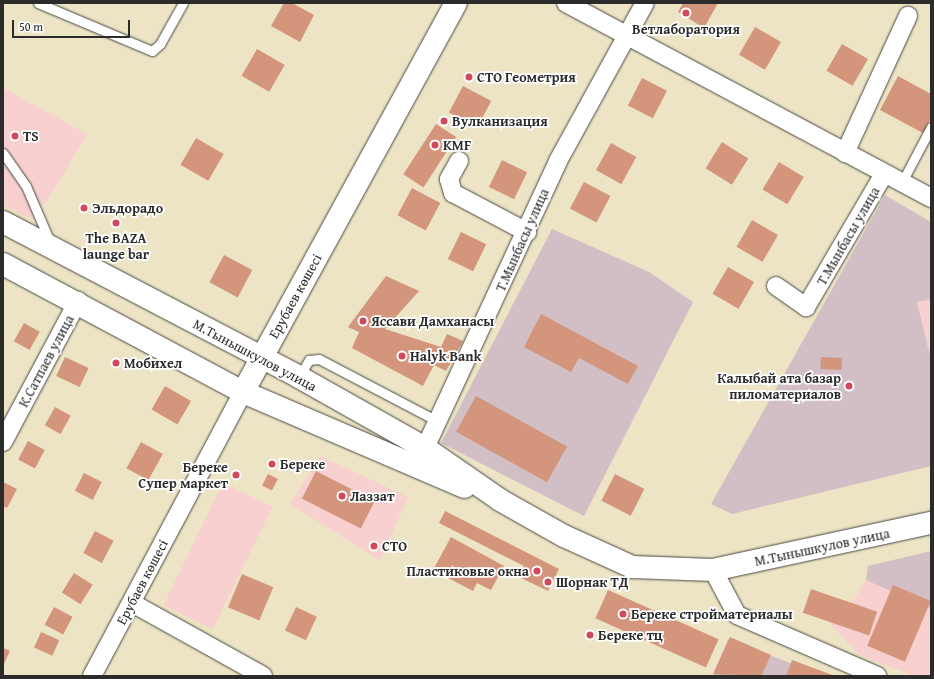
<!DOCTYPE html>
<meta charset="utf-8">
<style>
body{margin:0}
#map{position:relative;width:934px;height:679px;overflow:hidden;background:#ece4c4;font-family:"Gentium Book Plus",serif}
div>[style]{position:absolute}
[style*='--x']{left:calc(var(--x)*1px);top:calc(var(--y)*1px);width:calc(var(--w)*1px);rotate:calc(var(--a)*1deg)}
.built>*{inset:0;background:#f7d0cf;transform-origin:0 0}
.industrial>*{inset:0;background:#d2bec5}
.building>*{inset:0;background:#d3957b;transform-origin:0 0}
.roads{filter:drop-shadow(0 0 1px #484742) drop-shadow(0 0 1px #484742)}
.lane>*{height:9px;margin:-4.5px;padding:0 4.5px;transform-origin:4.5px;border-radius:4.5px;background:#fff}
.street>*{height:18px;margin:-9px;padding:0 9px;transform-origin:9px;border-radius:9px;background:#fff}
.secondary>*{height:22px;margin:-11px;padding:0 11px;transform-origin:11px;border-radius:11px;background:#fff}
.primary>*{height:22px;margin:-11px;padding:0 11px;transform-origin:11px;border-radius:11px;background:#fff}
.dots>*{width:11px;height:11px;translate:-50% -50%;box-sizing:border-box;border:2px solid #fff;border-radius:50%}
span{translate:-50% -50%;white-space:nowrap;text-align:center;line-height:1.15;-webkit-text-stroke:3.5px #fff;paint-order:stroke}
.poi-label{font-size:14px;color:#2b2b2b;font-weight:700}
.left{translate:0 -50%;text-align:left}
.right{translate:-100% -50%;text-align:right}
.street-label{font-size:14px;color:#2b2b2b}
.frame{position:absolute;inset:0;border:4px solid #2b2b2b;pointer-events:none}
.scale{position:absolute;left:12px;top:20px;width:118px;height:18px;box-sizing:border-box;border:2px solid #2b2b2b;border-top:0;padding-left:5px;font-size:12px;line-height:14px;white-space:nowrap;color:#2b2b2b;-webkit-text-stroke:3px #fff;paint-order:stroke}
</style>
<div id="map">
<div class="built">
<div style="clip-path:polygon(3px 88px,87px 134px,48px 200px,28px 218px,3px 205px)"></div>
<div style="clip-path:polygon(931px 299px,931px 360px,917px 301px)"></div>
<div style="clip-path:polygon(320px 456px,408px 497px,380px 560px,290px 504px)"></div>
<div style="left:223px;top:483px;width:55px;height:136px;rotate:26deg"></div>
<div style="clip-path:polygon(866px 580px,931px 609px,931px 676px,914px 676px,859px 655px,830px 623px,856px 597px)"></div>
</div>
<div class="industrial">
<div style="clip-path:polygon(885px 195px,931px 222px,931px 299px,917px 302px,931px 360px,931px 466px,732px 514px,711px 504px)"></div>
<div style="clip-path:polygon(552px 229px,649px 272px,693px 302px,584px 516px,441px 443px)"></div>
<div style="clip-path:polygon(931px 551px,931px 609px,866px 580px,868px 566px)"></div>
<div style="clip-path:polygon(728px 639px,823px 676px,713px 676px)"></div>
</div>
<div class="building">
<div style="clip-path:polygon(284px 3px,292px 3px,314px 15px,300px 42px,271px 26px)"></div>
<div style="clip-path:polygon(683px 3px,718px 3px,704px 28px,678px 12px)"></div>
<div style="left:755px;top:27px;width:30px;height:32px;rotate:30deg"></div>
<div style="left:842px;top:44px;width:30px;height:31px;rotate:30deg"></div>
<div style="left:257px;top:49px;width:32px;height:31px;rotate:30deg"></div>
<div style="clip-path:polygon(898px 76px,931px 94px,931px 118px,923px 133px,880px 110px)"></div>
<div style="left:642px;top:78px;width:28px;height:31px;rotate:27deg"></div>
<div style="left:463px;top:86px;width:32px;height:30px;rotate:28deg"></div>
<div style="left:436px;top:124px;width:24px;height:60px;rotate:33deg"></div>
<div style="left:196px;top:138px;width:32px;height:31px;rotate:30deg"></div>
<div style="left:722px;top:142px;width:31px;height:31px;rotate:32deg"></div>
<div style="left:611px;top:143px;width:29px;height:31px;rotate:29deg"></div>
<div style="left:502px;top:160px;width:28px;height:30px;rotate:26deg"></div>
<div style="left:779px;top:162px;width:29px;height:32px;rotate:31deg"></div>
<div style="left:584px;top:182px;width:30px;height:30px;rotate:28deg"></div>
<div style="left:412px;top:188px;width:32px;height:31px;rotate:28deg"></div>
<div style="left:752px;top:220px;width:30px;height:31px;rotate:30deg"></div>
<div style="left:461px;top:232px;width:28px;height:30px;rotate:26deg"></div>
<div style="left:224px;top:255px;width:32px;height:31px;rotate:28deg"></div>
<div style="left:728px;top:267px;width:30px;height:31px;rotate:30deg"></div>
<div style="clip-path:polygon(386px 276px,419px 291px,385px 329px,441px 347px,447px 334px,463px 341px,446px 371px,434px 365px,423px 386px,352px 348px,359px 332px,348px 327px)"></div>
<div style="clip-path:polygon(541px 314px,638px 366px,628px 384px,579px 358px,571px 372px,524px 347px)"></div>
<div style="left:24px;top:323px;width:18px;height:21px;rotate:29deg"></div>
<div style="left:65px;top:357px;width:26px;height:21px;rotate:25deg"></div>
<div style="left:821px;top:357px;width:21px;height:12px;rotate:3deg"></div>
<div style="left:165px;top:386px;width:30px;height:27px;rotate:30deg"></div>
<div style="left:476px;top:396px;width:104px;height:41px;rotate:29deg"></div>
<div style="left:55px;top:407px;width:18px;height:21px;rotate:29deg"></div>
<div style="left:28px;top:441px;width:19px;height:21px;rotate:28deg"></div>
<div style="left:141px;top:442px;width:25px;height:30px;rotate:29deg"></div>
<div style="left:316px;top:471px;width:66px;height:31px;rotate:27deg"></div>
<div style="left:84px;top:473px;width:20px;height:20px;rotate:27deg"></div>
<div style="left:268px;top:474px;width:11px;height:13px;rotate:27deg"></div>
<div style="left:615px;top:474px;width:33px;height:30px;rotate:27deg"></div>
<div style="clip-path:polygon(3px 482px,17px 489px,7px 508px,3px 506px)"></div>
<div style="clip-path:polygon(445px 511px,559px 569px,548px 591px,519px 577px,524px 566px,439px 523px)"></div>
<div style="left:95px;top:531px;width:21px;height:25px;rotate:28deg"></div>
<div style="clip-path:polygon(451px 537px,504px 566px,491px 590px,477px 583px,473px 591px,433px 570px)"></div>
<div style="left:74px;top:573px;width:22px;height:23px;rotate:32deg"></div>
<div style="left:242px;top:574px;width:34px;height:36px;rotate:23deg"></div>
<div style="left:893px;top:585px;width:41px;height:66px;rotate:23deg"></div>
<div style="left:811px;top:589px;width:70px;height:25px;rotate:19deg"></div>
<div style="left:608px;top:590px;width:121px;height:31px;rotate:24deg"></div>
<div style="left:54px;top:607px;width:21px;height:20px;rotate:28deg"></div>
<div style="left:296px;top:607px;width:23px;height:26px;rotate:25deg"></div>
<div style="left:41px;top:632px;width:20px;height:17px;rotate:24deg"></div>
<div style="clip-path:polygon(730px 637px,771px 655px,761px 676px,713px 674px)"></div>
<div style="clip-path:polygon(3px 648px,10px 651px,3px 666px)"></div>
<div style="clip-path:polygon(792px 660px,835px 676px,786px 676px)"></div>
</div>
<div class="roads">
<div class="lane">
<div style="--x:38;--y:3;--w:124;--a:22.8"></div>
<div style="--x:152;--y:51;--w:11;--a:-41"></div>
<div style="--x:160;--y:44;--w:47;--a:-60.7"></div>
<div style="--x:3;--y:153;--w:40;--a:55.1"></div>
<div style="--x:26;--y:186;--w:61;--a:66.8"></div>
<div style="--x:902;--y:182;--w:62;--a:-62.2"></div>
<div style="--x:299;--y:377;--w:20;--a:-60"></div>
<div style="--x:309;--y:360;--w:10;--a:-6"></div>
<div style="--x:319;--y:359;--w:133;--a:27.7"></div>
</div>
<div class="street">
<div style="--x:566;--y:3;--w:414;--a:28.1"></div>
<div style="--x:845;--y:153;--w:151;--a:-65.3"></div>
<div style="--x:459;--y:161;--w:21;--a:119"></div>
<div style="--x:449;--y:179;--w:15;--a:74"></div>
<div style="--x:453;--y:193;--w:84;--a:27.8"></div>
<div style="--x:776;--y:286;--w:37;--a:35"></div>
<div style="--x:806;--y:307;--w:154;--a:-59.6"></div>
<div style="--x:3;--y:442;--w:160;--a:-62"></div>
<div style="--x:425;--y:448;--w:316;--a:-65.1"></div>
<div style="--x:558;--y:161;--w:180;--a:-61.2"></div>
<div style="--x:713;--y:570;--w:51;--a:61.9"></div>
<div style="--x:737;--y:615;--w:153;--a:23.5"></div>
<div style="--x:132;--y:603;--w:150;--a:29.1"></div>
<div style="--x:92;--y:676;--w:322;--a:-62"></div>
</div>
<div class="secondary">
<div style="--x:243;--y:392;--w:443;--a:-61.3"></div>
</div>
<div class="primary">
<div style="--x:3;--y:222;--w:334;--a:27.6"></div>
<div style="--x:299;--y:377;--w:145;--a:29.4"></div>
<div style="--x:425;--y:448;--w:91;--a:34.7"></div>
<div style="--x:500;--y:500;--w:73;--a:29.4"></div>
<div style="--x:564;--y:536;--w:75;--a:24.5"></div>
<div style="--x:632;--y:567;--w:81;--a:2.1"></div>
<div style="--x:713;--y:570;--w:223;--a:-12.2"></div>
<div style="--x:3;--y:264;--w:272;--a:28.1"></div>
<div style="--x:243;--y:392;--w:241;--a:23.2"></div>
</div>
</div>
<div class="dots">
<div style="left:686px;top:13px;background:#d1495b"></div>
<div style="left:469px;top:77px;background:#d1495b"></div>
<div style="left:444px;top:121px;background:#d1495b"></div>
<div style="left:15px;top:136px;background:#d1495b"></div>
<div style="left:435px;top:145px;background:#d1495b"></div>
<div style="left:84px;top:208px;background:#d1495b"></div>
<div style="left:116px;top:223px;background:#d1495b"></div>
<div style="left:363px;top:321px;background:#d1495b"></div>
<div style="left:402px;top:356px;background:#d1495b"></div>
<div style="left:116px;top:363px;background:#d1495b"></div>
<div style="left:849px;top:386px;background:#d1495b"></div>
<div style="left:272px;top:464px;background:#d1495b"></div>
<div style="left:236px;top:475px;background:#d1495b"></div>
<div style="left:342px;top:496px;background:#d1495b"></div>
<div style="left:374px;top:546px;background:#d1495b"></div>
<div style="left:537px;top:571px;background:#d1495b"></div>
<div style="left:548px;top:582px;background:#d1495b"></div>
<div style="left:623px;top:614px;background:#d1495b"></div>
<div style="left:590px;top:635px;background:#d1495b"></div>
</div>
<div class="poi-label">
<span style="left:686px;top:29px">Ветлаборатория</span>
<span class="left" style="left:477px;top:77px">СТО Геометрия</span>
<span class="left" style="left:452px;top:121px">Вулканизация</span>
<span class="left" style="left:23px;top:136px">TS</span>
<span class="left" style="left:443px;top:145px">KMF</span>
<span class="left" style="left:92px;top:208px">Эльдорадо</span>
<span style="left:116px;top:246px">The BAZA<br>launge bar</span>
<span class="left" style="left:371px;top:321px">Яссави Дамханасы</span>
<span class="left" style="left:410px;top:356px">Halyk Bank</span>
<span class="left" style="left:124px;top:363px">Мобихел</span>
<span class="right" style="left:841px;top:386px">Калыбай ата базар<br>пиломатериалов</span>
<span class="left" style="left:280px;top:464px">Береке</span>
<span class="right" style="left:228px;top:475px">Береке<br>Супер маркет</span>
<span class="left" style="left:350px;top:496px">Лаззат</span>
<span class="left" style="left:382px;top:546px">СТО</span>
<span class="right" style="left:529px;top:571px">Пластиковые окна</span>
<span class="left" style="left:556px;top:582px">Шорнак ТД</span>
<span class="left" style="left:631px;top:614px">Береке стройматериалы</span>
<span class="left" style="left:598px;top:635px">Береке тц</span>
</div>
<div class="street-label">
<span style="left:848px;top:236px;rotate:-60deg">Т.Мынбасы улица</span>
<span style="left:522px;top:240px;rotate:-66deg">Т.Мынбасы улица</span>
<span style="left:295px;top:296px;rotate:-61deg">Ерубаев көшесі</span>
<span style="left:255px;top:355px;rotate:28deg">М.Тынышкулов улица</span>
<span style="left:46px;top:361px;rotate:-62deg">К.Сатпаев улица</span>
<span style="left:822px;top:547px;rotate:-12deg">М.Тынышкулов улица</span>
<span style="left:142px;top:582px;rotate:-62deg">Ерубаев көшесі</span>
</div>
<div class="frame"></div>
<div class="scale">50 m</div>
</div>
